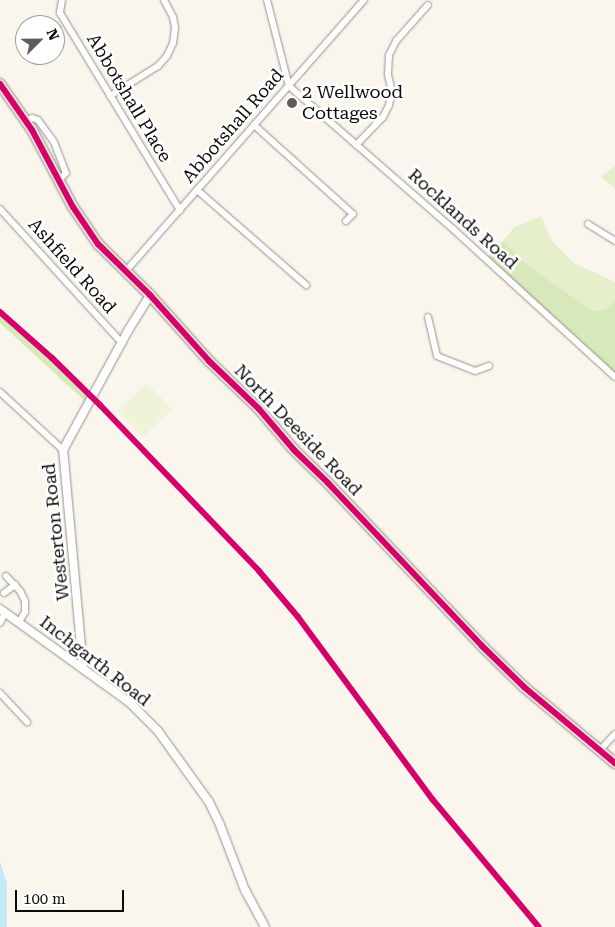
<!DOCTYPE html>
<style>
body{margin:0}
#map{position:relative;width:615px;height:927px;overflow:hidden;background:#faf6ee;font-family:"Roboto Serif",serif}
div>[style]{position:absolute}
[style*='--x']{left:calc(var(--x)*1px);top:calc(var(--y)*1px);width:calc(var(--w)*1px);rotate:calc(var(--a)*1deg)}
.green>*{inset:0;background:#e6efcc}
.forest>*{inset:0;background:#d7e8ba}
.pitch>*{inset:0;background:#eff3d7;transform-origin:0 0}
.water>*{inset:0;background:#c3e9f6}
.roads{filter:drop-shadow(0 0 1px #93918d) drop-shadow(0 0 1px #93918d)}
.minor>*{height:6px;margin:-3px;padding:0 3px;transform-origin:3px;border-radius:3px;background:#fefefc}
.tertiary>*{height:8px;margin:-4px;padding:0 4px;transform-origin:4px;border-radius:4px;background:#fefefc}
.primary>*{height:10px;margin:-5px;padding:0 5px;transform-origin:5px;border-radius:5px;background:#ece5d6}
.cycleway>*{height:6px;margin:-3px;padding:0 3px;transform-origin:3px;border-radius:3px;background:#d6006c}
.dots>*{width:14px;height:14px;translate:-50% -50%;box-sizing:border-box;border:2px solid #fff;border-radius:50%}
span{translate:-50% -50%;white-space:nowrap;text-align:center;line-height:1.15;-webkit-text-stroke:5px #fff;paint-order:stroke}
.poi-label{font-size:18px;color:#0b0b0b}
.left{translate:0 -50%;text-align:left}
.street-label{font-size:18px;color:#0b0b0b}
.north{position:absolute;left:15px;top:15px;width:50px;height:50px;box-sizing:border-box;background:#fff;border:1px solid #9d9d9d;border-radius:50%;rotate:67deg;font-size:14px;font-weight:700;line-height:20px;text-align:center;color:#0b0b0b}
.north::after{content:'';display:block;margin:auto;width:18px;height:22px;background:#5f5d5a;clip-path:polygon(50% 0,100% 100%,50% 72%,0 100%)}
.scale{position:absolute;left:15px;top:890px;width:109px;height:22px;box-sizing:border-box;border:2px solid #0b0b0b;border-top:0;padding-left:6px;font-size:15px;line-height:18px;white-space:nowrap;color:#0b0b0b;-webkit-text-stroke:4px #fff;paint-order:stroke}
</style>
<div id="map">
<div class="green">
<div style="clip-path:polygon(615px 166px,615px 189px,601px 177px)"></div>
<div style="clip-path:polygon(541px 216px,552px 241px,574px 263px,615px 282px,615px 300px,605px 310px,593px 311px,530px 267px,503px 241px,514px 227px)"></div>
</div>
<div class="forest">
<div style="clip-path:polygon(503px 241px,530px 267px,593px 311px,605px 310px,615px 300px,615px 377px,486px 259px)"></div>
<div style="clip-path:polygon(0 313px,52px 358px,89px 394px,85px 401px,0 323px)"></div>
</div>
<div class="pitch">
<div style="left:147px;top:383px;width:36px;height:40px;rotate:46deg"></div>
</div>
<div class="water">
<div style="clip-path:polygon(0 862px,7px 883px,7px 927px,0 927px)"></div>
</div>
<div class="roads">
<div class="minor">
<div style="--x:62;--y:0;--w:13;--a:99"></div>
<div style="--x:60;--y:13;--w:231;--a:58.7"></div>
<div style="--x:267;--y:0;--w:89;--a:75.7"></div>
<div style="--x:289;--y:86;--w:218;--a:41.1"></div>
<div style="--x:453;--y:229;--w:219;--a:42.4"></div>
<div style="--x:110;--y:96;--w:57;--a:-32"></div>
<div style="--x:158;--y:66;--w:13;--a:-48"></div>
<div style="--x:167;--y:56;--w:14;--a:-65"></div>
<div style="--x:173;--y:43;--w:15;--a:-82"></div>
<div style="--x:175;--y:28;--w:11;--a:-100"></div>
<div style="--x:173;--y:17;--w:19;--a:-118"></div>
<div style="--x:26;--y:121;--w:7;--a:-27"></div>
<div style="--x:32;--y:118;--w:6;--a:18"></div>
<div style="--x:38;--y:120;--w:27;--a:54"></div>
<div style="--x:54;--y:142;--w:33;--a:69"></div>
<div style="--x:66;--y:173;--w:10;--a:135"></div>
<div style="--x:254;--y:125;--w:133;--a:42"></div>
<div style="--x:353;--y:214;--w:10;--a:135"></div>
<div style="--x:356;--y:145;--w:39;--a:-46"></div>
<div style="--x:383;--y:117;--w:13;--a:-63"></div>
<div style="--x:389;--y:105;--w:13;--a:-77"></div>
<div style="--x:392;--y:92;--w:18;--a:-103"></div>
<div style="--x:388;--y:74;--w:19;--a:-87"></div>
<div style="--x:389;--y:55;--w:16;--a:-63"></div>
<div style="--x:396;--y:41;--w:48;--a:-48.4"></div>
<div style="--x:197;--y:190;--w:145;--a:41.1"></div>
<div style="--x:0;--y:209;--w:181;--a:47.7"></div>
<div style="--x:588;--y:224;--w:32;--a:32"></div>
<div style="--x:125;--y:272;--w:362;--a:-48.7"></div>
<div style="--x:428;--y:317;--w:40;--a:77"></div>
<div style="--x:437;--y:356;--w:41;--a:21.5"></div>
<div style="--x:475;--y:371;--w:15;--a:-20"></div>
<div style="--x:0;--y:392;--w:86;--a:42.6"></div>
<div style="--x:6;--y:576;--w:21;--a:47"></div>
<div style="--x:20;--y:591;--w:11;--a:63"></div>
<div style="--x:25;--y:601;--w:11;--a:90"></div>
<div style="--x:25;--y:612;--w:12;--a:121"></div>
<div style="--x:4;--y:593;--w:14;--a:-36"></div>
<div style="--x:0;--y:623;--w:11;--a:-63"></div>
<div style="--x:0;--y:693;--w:40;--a:47"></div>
<div style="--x:600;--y:750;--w:22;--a:-47"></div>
</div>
<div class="tertiary">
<div style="--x:0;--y:609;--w:159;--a:35.8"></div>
<div style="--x:129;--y:702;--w:41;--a:45"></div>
<div style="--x:158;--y:731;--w:87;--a:54.3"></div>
<div style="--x:209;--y:802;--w:25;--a:64"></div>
<div style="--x:220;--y:825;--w:70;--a:69"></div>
<div style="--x:245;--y:890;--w:42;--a:61.6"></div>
<div style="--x:83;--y:668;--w:219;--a:-95.2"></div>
<div style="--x:63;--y:450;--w:138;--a:-61.4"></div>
<div style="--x:129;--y:329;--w:40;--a:-58"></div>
</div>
<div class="primary">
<div style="--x:0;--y:84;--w:56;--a:55.2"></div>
<div style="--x:32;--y:130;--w:87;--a:62"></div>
<div style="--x:73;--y:207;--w:45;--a:56"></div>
<div style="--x:98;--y:244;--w:73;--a:44.4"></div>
<div style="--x:150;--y:295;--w:89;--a:48.2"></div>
<div style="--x:209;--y:361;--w:69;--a:43.8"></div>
<div style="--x:259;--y:409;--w:54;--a:49.5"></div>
<div style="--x:294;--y:450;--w:47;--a:44.1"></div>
<div style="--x:328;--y:483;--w:224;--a:46.6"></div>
<div style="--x:482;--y:646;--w:59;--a:44.3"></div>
<div style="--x:524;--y:687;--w:119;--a:39.9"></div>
</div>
</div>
<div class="cycleway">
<div style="--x:0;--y:84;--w:56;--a:55.2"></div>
<div style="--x:32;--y:130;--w:87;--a:62"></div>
<div style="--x:73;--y:207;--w:45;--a:56"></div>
<div style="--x:98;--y:244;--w:73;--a:44.4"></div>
<div style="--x:150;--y:295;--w:89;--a:48.2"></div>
<div style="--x:209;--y:361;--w:69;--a:43.8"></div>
<div style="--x:259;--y:409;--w:54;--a:49.5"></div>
<div style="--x:294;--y:450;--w:47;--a:44.1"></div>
<div style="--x:328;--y:483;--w:224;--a:46.6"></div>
<div style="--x:482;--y:646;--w:59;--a:44.3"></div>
<div style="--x:524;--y:687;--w:119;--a:39.9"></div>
<div style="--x:0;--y:312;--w:69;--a:41.5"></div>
<div style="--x:52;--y:358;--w:67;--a:44.4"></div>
<div style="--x:100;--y:405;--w:230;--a:46.2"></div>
<div style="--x:259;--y:571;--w:60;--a:49.7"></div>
<div style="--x:298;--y:617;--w:227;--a:53.6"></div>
<div style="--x:433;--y:800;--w:165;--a:50.2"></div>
</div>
<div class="dots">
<div style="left:292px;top:103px;background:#5f5d5a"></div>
</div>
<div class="poi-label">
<span class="left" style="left:302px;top:103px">2 Wellwood<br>Cottages</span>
</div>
<div class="street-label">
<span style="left:129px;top:98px;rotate:59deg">Abbotshall Place</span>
<span style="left:233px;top:126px;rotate:-49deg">Abbotshall Road</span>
<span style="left:463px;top:219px;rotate:42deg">Rocklands Road</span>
<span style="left:72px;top:266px;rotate:48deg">Ashfield Road</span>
<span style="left:298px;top:430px;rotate:46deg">North Deeside Road</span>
<span style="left:56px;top:532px;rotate:-96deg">Westerton Road</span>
<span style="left:95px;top:661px;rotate:38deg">Inchgarth Road</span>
</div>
<div class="north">N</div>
<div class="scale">100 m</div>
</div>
